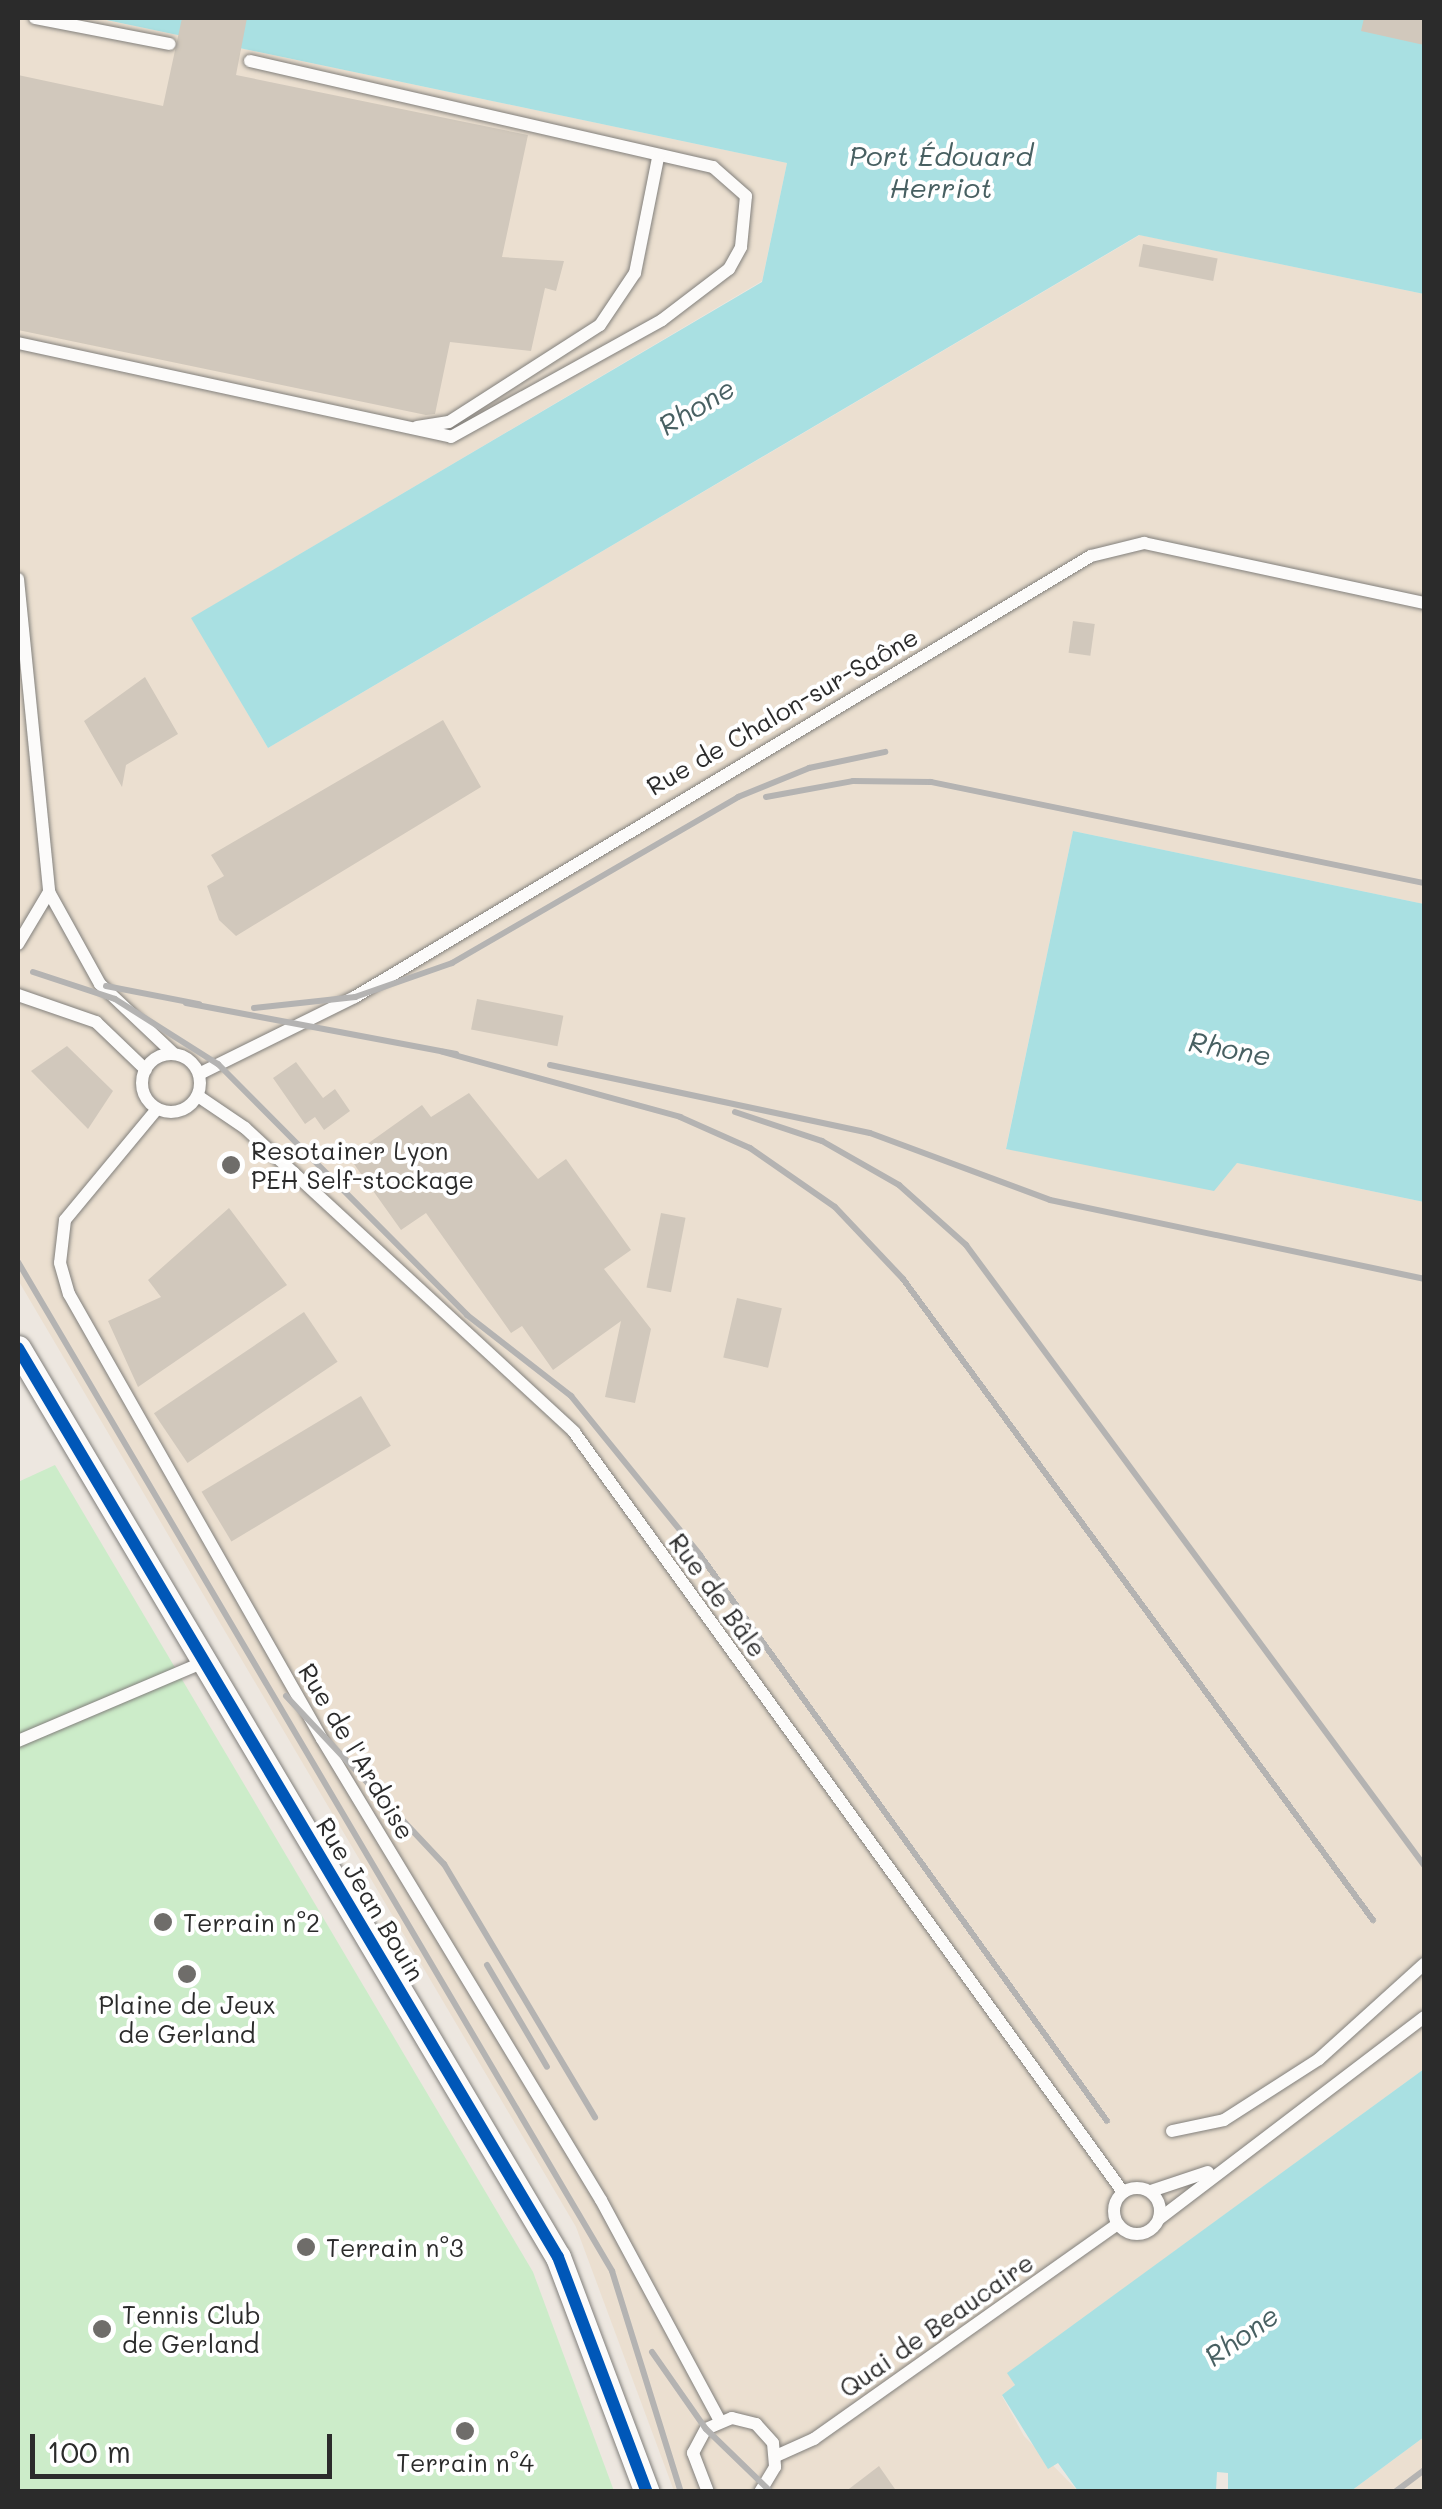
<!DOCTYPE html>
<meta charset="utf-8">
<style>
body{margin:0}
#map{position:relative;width:1442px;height:2509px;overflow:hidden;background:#ede7e0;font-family:Mali,sans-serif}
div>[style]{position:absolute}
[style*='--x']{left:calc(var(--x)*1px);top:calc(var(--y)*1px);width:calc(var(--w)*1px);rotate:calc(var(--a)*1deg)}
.built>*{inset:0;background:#ebdfd0}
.green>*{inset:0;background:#ccecc9}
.water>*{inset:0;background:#a9e0e2}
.building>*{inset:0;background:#d1c8bc;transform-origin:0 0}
.roads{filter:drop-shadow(0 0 2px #82807c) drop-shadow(0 0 2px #82807c)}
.lane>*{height:12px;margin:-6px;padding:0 6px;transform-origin:6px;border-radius:6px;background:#fcfbfa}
.lane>.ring{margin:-6px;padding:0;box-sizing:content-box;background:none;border:12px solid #fcfbfa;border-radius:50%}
.street>*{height:25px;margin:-12.5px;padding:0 12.5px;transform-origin:12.5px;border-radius:12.5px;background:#fcfbfa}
.rail>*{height:6px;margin:-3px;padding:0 3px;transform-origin:3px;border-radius:3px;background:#b4b3b2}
.cycleway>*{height:12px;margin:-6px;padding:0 6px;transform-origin:6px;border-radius:6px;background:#0057b8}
.dots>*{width:28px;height:28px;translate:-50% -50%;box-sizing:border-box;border:5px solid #fff;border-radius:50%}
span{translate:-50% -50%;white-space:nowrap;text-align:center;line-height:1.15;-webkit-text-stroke:8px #fff;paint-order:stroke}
.street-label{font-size:25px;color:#2b2b2b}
.poi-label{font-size:25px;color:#2b2b2b}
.left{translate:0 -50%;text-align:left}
.water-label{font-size:28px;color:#486062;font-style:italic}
.frame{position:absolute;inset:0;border:20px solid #2b2b2b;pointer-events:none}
.scale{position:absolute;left:30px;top:2434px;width:302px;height:45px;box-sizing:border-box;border:5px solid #2b2b2b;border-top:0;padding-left:12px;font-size:30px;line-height:35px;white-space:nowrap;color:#2b2b2b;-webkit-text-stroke:8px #fff;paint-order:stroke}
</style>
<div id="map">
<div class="built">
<div style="clip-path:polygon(18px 18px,97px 18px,787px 163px,762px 281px,192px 618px,268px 748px,1140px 235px,1424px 294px,1424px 904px,1073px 831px,1006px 1148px,1237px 1163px,1424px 1202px,1424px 2069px,1008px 2373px,1015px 2385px,1002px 2396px,1024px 2436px,1078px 2491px,674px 2491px,576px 2227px,18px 1280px)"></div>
<div style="clip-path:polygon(1424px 2437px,1424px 2491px,1351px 2491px)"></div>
</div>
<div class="green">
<div style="clip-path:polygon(55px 1465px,533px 2272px,614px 2491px,18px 2491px,18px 1482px)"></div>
</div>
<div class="water">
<div style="clip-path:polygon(97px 18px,1424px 18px,1424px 294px,1139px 235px,268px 748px,191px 618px,762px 282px,787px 163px)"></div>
<div style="clip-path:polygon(1073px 831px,1424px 904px,1424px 1202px,1237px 1163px,1214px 1191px,1006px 1149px)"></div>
<div style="clip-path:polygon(1424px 2069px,1424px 2437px,1351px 2491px,1228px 2491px,1228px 2473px,1217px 2472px,1216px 2491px,1078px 2491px,1058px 2463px,1048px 2469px,1002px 2395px,1015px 2385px,1007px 2373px)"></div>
</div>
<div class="building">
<div style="clip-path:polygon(182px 18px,247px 18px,236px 75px,528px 135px,502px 257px,564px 261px,556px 291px,545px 288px,531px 351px,450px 342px,435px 414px,426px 415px,18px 330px,18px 75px,163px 106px)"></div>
<div style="clip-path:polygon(1364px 18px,1424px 18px,1424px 45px,1361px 31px)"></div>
<div style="left:1143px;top:244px;width:76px;height:23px;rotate:11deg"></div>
<div style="left:1073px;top:621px;width:22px;height:32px;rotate:8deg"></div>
<div style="clip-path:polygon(145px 677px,178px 734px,126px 765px,122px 787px,84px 721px)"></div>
<div style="clip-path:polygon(443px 720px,481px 787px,236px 936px,219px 920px,207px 886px,224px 876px,211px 855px)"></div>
<div style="left:477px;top:999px;width:88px;height:31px;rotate:11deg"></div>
<div style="clip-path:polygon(67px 1046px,113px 1091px,88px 1129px,31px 1071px)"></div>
<div style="clip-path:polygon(296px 1062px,323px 1098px,335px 1089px,350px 1111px,324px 1130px,315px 1117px,305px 1124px,273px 1078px)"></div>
<div style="clip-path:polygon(469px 1093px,538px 1179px,566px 1159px,631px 1250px,604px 1269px,651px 1329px,635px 1403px,605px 1397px,621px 1321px,553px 1370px,522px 1326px,511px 1333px,426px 1213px,401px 1230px,349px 1157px,422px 1105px,431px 1117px)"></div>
<div style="clip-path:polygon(229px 1208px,287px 1285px,138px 1387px,108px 1321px,161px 1297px,148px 1280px)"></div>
<div style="left:661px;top:1213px;width:25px;height:76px;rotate:11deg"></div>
<div style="left:737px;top:1298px;width:46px;height:61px;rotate:13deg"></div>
<div style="left:304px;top:1312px;width:60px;height:181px;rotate:56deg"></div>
<div style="left:361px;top:1396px;width:58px;height:186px;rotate:59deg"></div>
<div style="clip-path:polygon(879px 2466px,897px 2492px,845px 2492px)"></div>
</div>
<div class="roads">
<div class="lane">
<div style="--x:35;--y:18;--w:137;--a:10.9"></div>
<div style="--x:18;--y:343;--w:443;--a:12.2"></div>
<div style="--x:451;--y:437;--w:241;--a:-29"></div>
<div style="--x:662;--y:320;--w:84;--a:-37.3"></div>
<div style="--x:729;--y:269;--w:25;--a:-61"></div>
<div style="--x:741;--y:247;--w:51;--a:-84.4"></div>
<div style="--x:746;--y:196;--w:44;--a:-138.7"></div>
<div style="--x:713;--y:167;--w:475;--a:-167.1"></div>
<div style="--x:417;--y:427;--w:32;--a:-9"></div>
<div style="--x:449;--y:422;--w:179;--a:-32.7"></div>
<div style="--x:600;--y:325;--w:63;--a:-56.1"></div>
<div style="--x:635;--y:273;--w:117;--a:-78.7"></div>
<div style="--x:18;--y:579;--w:315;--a:84.3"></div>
<div style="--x:49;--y:892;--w:105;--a:61"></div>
<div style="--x:100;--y:984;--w:102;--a:43.4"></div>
<div style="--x:18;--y:944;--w:61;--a:-59.2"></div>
<div style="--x:18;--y:995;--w:83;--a:19.1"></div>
<div style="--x:96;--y:1022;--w:69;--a:43.8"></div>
<div class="ring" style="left:142px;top:1054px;width:46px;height:46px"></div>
<div style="--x:199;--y:1074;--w:174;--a:-26.3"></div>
<div style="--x:355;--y:997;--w:858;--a:-30.93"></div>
<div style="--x:1091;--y:556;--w:55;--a:-13.8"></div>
<div style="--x:1144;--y:543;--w:286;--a:12.1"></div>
<div style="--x:198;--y:1096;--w:57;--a:34.2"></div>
<div style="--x:245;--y:1128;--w:448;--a:42.7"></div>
<div style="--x:574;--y:1432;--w:938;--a:54.16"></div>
<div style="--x:157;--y:1109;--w:144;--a:129.7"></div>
<div style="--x:65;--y:1220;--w:43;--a:96.6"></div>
<div style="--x:60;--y:1263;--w:32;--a:74"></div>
<div style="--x:69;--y:1294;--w:512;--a:60.38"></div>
<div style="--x:322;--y:1739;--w:539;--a:58.82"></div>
<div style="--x:601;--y:2200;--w:251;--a:61.7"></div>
<div style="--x:18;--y:1741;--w:202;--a:-23"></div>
<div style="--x:1172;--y:2131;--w:53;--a:-11.9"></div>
<div style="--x:1224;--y:2120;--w:113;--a:-32.7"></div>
<div style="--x:1319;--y:2059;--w:142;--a:-42.1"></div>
<div class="ring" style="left:1114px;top:2188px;width:34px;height:34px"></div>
<div style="--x:1151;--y:2191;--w:60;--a:-18.4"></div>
<div style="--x:1159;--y:2219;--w:333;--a:-37.3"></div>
<div style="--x:776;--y:2456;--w:42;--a:-24.1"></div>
<div style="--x:814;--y:2439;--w:372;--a:-35.3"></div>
<div style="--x:708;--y:2492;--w:42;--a:-111"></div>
<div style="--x:693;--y:2453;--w:27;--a:-62"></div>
<div style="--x:706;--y:2429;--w:28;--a:-23"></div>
<div style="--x:732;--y:2418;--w:25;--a:14"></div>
<div style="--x:756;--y:2424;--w:25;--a:48"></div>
<div style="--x:773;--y:2443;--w:24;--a:85"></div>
<div style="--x:775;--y:2467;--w:29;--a:121"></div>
</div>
<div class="street">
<div style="--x:18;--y:1348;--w:1057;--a:59.29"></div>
<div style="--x:558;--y:2257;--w:251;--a:69.3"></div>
</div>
</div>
<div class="rail">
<div style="--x:766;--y:797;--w:88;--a:-10.4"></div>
<div style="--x:853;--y:781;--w:78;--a:0.7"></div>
<div style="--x:931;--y:782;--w:503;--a:11.58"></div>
<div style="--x:33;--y:972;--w:86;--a:18.2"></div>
<div style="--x:115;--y:999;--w:122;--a:32.3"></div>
<div style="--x:218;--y:1064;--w:354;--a:45.2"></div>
<div style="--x:467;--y:1315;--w:132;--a:37.9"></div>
<div style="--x:571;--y:1396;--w:205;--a:50.9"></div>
<div style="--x:700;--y:1555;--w:697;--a:54.28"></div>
<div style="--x:106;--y:986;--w:95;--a:11"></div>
<div style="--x:186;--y:1003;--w:275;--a:10.7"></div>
<div style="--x:254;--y:1008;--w:102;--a:-6.2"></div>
<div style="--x:355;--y:997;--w:103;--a:-19.3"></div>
<div style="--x:452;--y:963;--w:331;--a:-30.1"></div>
<div style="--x:738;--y:797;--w:77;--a:-22.2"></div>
<div style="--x:809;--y:768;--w:78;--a:-11.9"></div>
<div style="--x:443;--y:1052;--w:246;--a:15.3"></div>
<div style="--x:680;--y:1117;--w:77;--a:23.9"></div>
<div style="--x:750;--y:1148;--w:103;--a:34.8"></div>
<div style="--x:835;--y:1207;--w:99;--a:46.6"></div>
<div style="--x:903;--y:1279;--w:795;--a:53.75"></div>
<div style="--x:550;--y:1065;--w:327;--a:12"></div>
<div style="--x:870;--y:1133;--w:192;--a:20.4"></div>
<div style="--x:1050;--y:1200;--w:382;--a:11.9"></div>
<div style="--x:735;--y:1112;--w:92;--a:18.4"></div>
<div style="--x:822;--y:1141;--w:89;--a:29.7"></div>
<div style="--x:899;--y:1185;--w:90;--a:41.8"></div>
<div style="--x:966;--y:1245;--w:771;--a:53.55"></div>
<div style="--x:18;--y:1262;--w:1171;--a:59.51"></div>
<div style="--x:612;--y:2271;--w:232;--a:72.7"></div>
<div style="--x:286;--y:1696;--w:231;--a:46.8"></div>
<div style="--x:444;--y:1864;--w:295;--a:59.2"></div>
<div style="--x:487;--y:1965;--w:118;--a:59.5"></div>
<div style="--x:652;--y:2352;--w:94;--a:55"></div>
<div style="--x:706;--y:2429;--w:91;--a:44.1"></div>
<div style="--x:1395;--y:2492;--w:36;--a:-37"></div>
</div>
<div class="cycleway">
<div style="--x:18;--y:1348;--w:1057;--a:59.29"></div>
<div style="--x:558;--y:2257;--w:251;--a:69.3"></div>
</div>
<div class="dots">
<div style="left:231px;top:1165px;background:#6f6d6a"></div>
<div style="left:163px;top:1922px;background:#6f6d6a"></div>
<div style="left:187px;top:1974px;background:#6f6d6a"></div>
<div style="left:306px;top:2247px;background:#6f6d6a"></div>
<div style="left:102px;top:2329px;background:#6f6d6a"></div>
<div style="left:465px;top:2431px;background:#6f6d6a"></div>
</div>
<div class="street-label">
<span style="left:782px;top:711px;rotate:-30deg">Rue de Chalon-sur-Saône</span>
<span style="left:718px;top:1595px;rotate:54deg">Rue de Bâle</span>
<span style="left:357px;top:1751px;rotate:59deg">Rue de l'Ardoise</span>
<span style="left:371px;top:1899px;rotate:59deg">Rue Jean Bouin</span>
<span style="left:936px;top:2325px;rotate:-35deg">Quai de Beaucaire</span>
</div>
<div class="poi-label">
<span class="left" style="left:251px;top:1165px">Resotainer Lyon<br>PEH Self-stockage</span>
<span class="left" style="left:183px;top:1922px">Terrain n°2</span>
<span style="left:187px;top:2019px">Plaine de Jeux<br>de Gerland</span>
<span class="left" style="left:326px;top:2247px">Terrain n°3</span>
<span class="left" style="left:122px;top:2329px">Tennis Club<br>de Gerland</span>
<span style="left:465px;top:2462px">Terrain n°4</span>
</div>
<div class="water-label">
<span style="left:941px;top:171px">Port Édouard<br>Herriot</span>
<span style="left:696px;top:406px;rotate:-31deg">Rhone</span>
<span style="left:1230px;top:1048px;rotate:11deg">Rhone</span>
<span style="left:1241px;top:2335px;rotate:-35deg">Rhone</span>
</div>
<div class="frame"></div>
<div class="scale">100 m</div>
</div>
